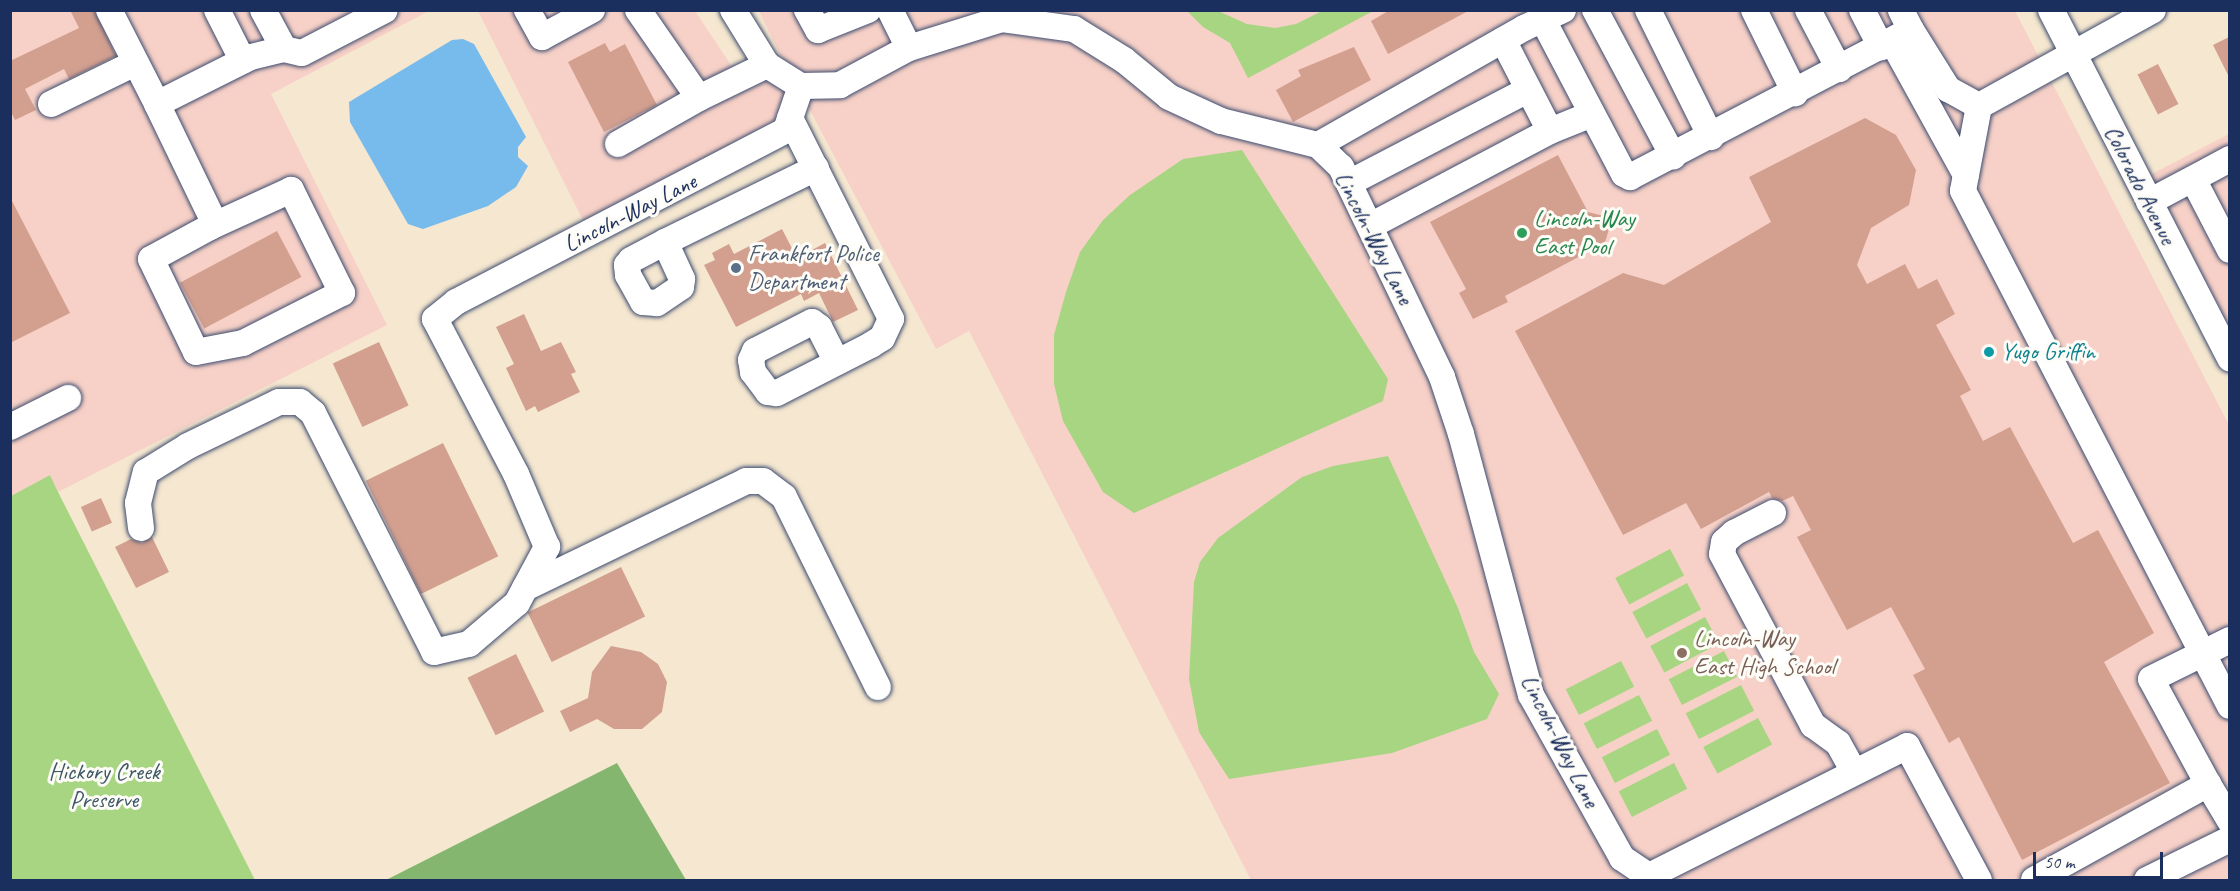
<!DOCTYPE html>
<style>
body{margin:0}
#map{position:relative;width:2240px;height:891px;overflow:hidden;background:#f5e7d0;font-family:Caveat,sans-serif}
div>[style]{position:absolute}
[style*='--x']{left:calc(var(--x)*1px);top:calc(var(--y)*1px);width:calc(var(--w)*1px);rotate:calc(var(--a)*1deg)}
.built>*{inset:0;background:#f7d1c7}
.green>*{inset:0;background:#a7d582;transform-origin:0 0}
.forest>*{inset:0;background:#85b670}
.water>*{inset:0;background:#77baec}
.building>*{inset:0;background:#d3a090;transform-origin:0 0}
.roads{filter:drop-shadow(0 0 2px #3c4b6f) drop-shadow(0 0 2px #3c4b6f)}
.minor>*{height:26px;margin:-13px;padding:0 13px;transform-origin:13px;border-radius:13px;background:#fff}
.dots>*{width:16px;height:16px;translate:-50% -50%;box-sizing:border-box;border:3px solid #fdfcf7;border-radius:50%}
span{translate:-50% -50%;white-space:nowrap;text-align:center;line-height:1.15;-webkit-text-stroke:6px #fdfcf7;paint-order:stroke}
.street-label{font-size:24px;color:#1b2f5e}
.leisure-label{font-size:24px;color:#27864d}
.left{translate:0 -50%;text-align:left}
.service-label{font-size:24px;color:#4e5e75}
.culture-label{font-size:24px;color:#0d838f}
.education-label{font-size:24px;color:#785e54}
.park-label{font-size:24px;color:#3e5867}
.frame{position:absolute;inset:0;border:12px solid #1b2f5e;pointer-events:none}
.scale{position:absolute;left:2033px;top:852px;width:130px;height:27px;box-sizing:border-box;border:3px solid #1b2f5e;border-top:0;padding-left:8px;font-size:18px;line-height:21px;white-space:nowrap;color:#1b2f5e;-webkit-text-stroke:4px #fdfcf7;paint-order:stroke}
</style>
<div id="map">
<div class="built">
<div style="clip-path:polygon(11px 11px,429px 11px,271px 94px,387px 325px,58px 492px,50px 475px,11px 496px)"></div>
<div style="clip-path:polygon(478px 11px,695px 11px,731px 65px,792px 79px,759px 11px,2015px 11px,2229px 425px,2229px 880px,1251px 880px,969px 331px,936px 349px,794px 80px,779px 126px,587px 228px)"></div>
<div style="clip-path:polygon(2229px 134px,2229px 349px,2144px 178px)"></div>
</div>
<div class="green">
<div style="clip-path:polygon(1187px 11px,1218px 11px,1247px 24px,1275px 28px,1296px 24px,1322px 11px,1373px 11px,1248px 78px,1230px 43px,1203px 27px)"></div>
<div style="clip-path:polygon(1242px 150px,1388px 379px,1383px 401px,1134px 513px,1103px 492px,1063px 421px,1054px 384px,1054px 335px,1066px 292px,1080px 252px,1103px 220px,1130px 195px,1183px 159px)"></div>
<div style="clip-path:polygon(1388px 456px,1458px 608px,1474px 652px,1499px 694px,1487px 719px,1392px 753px,1229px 779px,1199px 732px,1189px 679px,1194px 582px,1200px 562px,1218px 538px,1302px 477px,1333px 466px)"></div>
<div style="clip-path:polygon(50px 475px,58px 492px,255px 880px,11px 880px,11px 496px)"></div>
<div style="left:1670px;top:549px;width:30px;height:62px;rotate:62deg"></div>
<div style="left:1687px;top:583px;width:30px;height:62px;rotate:62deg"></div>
<div style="left:1705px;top:617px;width:30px;height:62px;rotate:62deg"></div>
<div style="left:1724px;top:651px;width:29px;height:62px;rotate:63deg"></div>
<div style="left:1621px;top:661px;width:29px;height:62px;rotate:63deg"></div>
<div style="left:1741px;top:685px;width:29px;height:62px;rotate:63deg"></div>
<div style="left:1639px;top:695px;width:29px;height:62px;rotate:63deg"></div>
<div style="left:1758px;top:718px;width:30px;height:62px;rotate:62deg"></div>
<div style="left:1657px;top:729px;width:29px;height:62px;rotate:63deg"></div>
<div style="left:1674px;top:763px;width:29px;height:62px;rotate:63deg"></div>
</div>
<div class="forest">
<div style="clip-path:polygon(617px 763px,686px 880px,386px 880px)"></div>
</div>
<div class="water">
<div style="clip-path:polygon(463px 39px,474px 44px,526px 137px,518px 147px,518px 157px,528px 166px,516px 187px,488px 206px,423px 229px,408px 224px,350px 122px,349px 102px,452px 40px)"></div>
</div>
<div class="building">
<div style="clip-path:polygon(70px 10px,94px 10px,116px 56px,69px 79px,64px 69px,25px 89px,36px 110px,15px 120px,10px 110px,10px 61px,79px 28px)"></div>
<div style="clip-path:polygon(1390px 10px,1470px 10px,1388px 54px,1371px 21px)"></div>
<div style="clip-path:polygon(2229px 37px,2229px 77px,2213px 45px)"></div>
<div style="clip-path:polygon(605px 43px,610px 52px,625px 44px,657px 105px,604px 132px,568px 62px)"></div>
<div style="clip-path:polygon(1354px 47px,1371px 80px,1293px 122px,1276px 90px,1301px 76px,1298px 70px)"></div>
<div style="left:2158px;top:64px;width:45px;height:23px;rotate:63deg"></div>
<div style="clip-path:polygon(1865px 118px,1896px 135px,1916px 170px,1909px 205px,1871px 228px,1857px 265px,1867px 284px,1905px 264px,1918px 289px,1937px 279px,1955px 314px,1936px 325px,1971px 390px,1960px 396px,1983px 441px,2010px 427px,2073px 543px,2098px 530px,2154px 633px,2104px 662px,2170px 783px,2022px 860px,1959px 737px,1949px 743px,1913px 675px,1925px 669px,1891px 607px,1847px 630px,1797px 537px,1811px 530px,1793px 496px,1782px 501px,1772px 498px,1769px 492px,1701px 529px,1686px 503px,1623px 535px,1515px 331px,1623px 273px,1664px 285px,1771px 222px,1749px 177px)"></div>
<div style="clip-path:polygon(1558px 155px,1588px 212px,1612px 218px,1605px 243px,1505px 296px,1508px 302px,1473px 319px,1459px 293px,1466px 289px,1430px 222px)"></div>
<div style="clip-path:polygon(10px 197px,70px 313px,10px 343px)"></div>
<div style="clip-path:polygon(782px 229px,797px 258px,825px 243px,858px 310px,833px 322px,819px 293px,804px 301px,801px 294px,736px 327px,704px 265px,715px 260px,712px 253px,729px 244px,734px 254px)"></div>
<div style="left:277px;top:231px;width:52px;height:110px;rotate:62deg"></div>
<div style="clip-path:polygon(524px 314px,541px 351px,561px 342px,576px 372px,571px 374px,580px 392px,538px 412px,535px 406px,526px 411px,506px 368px,514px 364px,496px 327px)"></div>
<div style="left:379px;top:342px;width:70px;height:51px;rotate:65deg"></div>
<div style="left:443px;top:443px;width:126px;height:86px;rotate:64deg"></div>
<div style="left:101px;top:498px;width:27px;height:22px;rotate:66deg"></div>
<div style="clip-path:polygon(152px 537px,169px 572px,136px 588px,115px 547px,131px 539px,142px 543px)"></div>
<div style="left:621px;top:567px;width:55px;height:104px;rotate:64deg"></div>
<div style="clip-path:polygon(611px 646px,641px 652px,658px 664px,667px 682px,662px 712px,642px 729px,614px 729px,597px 719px,570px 732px,560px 711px,588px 698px,592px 672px)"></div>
<div style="left:516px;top:654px;width:64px;height:54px;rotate:64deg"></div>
</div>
<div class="roads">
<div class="minor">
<div style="--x:109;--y:10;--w:106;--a:62.9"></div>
<div style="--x:157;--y:104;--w:105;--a:-26.6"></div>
<div style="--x:251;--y:57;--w:34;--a:-14"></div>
<div style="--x:284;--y:49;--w:44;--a:-118.3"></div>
<div style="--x:217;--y:10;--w:57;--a:63"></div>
<div style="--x:527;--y:10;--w:31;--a:61"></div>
<div style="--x:542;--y:37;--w:57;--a:-28.4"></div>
<div style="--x:638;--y:10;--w:107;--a:55.3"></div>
<div style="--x:699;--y:98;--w:76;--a:-25.9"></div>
<div style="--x:733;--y:10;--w:65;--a:58.3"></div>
<div style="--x:767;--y:65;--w:40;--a:32"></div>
<div style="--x:801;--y:86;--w:39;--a:-1"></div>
<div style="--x:840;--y:85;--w:78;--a:-28.2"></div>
<div style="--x:909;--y:48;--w:97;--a:-17.3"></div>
<div style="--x:1002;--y:19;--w:73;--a:7.9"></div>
<div style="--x:1074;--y:29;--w:59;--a:31.8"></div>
<div style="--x:1124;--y:60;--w:58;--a:39.4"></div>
<div style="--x:1169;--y:97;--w:57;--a:24.8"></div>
<div style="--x:1221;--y:121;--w:100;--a:13.9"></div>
<div style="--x:1318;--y:145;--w:32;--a:44"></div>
<div style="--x:1341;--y:167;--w:233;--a:64.3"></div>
<div style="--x:1442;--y:377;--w:60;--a:71.6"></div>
<div style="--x:1461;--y:434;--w:270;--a:75"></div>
<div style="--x:1531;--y:695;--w:187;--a:60.8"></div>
<div style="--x:1622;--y:858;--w:40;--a:34"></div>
<div style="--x:807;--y:10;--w:23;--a:61"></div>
<div style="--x:818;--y:30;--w:54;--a:-21.8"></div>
<div style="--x:890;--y:10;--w:42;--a:63.4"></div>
<div style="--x:1595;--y:10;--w:166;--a:61.9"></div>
<div style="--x:1648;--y:10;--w:142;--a:63.6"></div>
<div style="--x:1754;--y:10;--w:93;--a:63.7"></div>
<div style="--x:1808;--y:10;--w:67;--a:62.3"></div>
<div style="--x:1862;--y:10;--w:42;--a:62.8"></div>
<div style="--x:2051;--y:10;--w:392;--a:62.8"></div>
<div style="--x:2153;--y:10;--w:199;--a:151.1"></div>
<div style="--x:1979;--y:106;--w:86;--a:100.7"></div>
<div style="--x:1963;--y:191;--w:580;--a:62.6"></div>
<div style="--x:1543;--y:20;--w:174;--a:62.3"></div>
<div style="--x:1624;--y:174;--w:7;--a:27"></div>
<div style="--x:1630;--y:177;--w:317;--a:-27.6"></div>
<div style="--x:1911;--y:30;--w:22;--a:-117"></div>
<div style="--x:1911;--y:30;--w:70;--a:57.9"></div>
<div style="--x:1948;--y:89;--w:35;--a:29"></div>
<div style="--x:1503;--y:40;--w:102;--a:62.7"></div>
<div style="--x:1892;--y:41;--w:153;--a:61.1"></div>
<div style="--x:284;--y:49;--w:18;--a:13"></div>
<div style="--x:302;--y:53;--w:93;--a:-27.4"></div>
<div style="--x:51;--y:104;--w:93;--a:-26"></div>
<div style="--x:157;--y:104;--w:133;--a:64.2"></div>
<div style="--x:215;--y:224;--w:6;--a:149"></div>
<div style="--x:210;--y:227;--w:67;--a:151.5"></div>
<div style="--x:151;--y:259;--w:103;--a:64.2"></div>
<div style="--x:196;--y:352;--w:48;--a:-10.8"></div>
<div style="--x:243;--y:343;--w:111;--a:-26.8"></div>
<div style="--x:342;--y:293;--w:115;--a:-116.3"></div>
<div style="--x:291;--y:190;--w:89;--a:155.4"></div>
<div style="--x:790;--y:118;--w:225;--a:63.3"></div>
<div style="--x:891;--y:319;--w:21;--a:115"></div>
<div style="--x:882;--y:338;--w:13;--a:148"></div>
<div style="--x:871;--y:345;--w:106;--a:152.9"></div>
<div style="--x:777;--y:393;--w:9;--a:-174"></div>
<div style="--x:768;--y:392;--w:25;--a:-127"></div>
<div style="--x:753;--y:372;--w:12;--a:-99"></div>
<div style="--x:751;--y:360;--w:10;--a:-66"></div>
<div style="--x:755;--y:351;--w:64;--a:-27"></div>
<div style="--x:812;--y:322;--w:9;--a:36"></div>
<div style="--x:819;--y:327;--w:39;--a:63"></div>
<div style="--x:618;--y:144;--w:93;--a:-29.6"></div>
<div style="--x:1318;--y:145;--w:237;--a:-29.6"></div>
<div style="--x:1524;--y:28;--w:43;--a:-24.8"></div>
<div style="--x:2193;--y:179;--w:80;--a:62.5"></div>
<div style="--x:1349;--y:183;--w:202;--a:-27.5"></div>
<div style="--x:2149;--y:202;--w:92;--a:-28"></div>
<div style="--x:1370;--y:226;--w:204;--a:-27.8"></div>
<div style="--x:1550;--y:131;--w:45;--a:-22"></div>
<div style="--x:665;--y:242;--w:41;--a:65.3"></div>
<div style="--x:682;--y:279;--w:8;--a:97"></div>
<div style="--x:681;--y:287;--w:29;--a:146"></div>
<div style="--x:657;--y:303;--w:14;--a:-176"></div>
<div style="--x:643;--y:302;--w:31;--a:-119"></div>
<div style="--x:628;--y:275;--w:10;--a:-96"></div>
<div style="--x:627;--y:265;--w:6;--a:-51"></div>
<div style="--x:631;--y:260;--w:38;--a:-28"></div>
<div style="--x:665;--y:242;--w:168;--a:-26.1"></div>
<div style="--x:10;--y:427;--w:65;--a:-26.6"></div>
<div style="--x:1773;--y:513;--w:44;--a:152.9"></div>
<div style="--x:1734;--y:533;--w:13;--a:138"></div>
<div style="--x:1724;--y:542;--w:12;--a:99"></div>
<div style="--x:1722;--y:554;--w:194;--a:62"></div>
<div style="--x:1813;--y:725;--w:31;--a:36"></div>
<div style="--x:1838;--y:743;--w:33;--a:61"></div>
<div style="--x:141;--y:528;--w:25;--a:-97"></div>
<div style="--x:138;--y:503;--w:32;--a:-76"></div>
<div style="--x:146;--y:472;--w:49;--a:-31.8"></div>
<div style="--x:188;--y:446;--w:101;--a:-25.8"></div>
<div style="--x:279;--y:402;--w:21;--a:0"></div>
<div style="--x:300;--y:402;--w:17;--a:40"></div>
<div style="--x:313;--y:413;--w:268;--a:63.1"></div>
<div style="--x:434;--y:652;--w:36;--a:-13"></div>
<div style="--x:469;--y:644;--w:63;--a:-40.5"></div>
<div style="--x:517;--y:603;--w:64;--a:-61.8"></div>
<div style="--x:547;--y:547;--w:79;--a:-113"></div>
<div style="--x:516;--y:474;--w:175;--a:-117.6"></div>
<div style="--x:435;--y:319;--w:27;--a:-39"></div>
<div style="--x:456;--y:302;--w:372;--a:-27.5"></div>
<div style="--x:786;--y:130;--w:46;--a:-71.2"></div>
<div style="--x:525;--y:588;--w:246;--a:-25.8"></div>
<div style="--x:746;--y:481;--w:17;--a:0"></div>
<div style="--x:763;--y:481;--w:26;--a:37"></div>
<div style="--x:784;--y:497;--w:212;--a:63.7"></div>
<div style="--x:2208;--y:784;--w:119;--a:-118.5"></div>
<div style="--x:2151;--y:679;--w:88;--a:-26.3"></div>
<div style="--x:1649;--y:876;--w:289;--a:-26.7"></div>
<div style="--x:1907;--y:746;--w:152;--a:61.8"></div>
<div style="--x:2034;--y:880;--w:199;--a:-28.9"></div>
<div style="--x:2208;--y:784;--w:43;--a:59.3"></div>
<div style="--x:2147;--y:880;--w:93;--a:-26.3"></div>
</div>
</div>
<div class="dots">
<div style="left:1522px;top:233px;background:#2e9e5b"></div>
<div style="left:736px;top:268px;background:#5c6f8a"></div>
<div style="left:1989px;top:352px;background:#0f9aa8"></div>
<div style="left:1682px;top:653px;background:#8d6e63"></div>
</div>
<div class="street-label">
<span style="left:2140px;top:185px;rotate:63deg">Colorado Avenue</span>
<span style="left:630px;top:213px;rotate:-27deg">Lincoln-Way Lane</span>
<span style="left:1374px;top:238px;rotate:63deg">Lincoln-Way Lane</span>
<span style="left:1560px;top:741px;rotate:63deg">Lincoln-Way Lane</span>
</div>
<div class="leisure-label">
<span class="left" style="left:1534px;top:233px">Lincoln-Way<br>East Pool</span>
</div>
<div class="service-label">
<span class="left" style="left:748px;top:268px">Frankfort Police<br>Department</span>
</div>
<div class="culture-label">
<span class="left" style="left:2001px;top:352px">Yugo Griffin</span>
</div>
<div class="education-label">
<span class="left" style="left:1694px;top:653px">Lincoln-Way<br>East High School</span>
</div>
<div class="park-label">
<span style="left:104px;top:786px">Hickory Creek<br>Preserve</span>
</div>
<div class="frame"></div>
<div class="scale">50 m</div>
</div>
